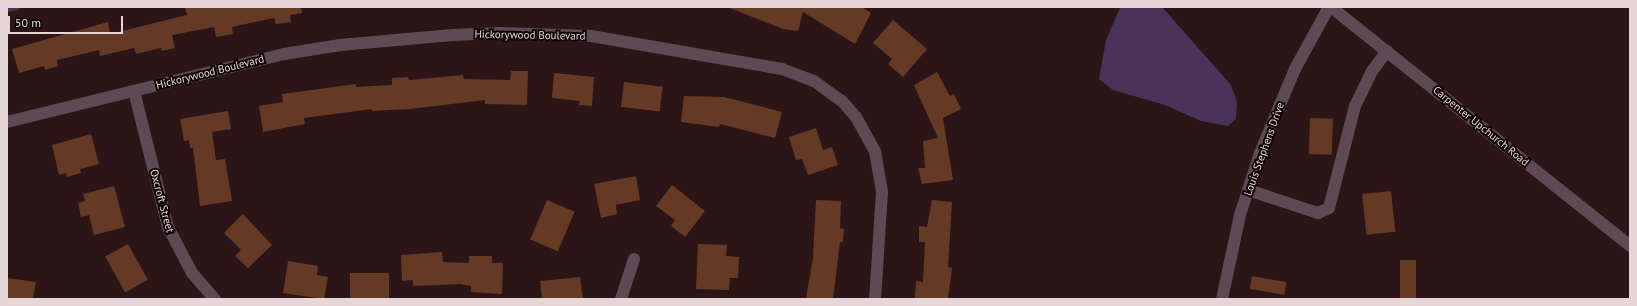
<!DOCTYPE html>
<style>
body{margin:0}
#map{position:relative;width:1637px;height:306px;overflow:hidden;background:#2c1517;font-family:"PT Sans",sans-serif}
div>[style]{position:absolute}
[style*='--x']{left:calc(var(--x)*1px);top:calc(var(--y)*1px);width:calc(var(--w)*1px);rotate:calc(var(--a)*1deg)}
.water>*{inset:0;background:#4a3359}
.stream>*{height:4.5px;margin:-2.25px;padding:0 2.25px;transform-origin:2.25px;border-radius:2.25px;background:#4a3359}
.building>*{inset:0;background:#643a24;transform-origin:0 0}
.minor>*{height:12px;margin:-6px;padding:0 6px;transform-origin:6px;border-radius:6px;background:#5d4a55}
span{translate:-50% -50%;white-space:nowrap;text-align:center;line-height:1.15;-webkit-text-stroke:4px #0e0505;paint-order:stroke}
.street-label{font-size:11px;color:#e7d6d7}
.frame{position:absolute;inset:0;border:8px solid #e7d6d7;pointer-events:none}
.scale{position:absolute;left:8px;top:16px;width:115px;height:18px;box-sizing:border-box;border:2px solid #e7d6d7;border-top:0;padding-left:5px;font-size:12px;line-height:14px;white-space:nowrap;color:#e7d6d7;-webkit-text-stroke:3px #0e0505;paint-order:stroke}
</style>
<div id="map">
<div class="water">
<div style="clip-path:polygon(1162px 7px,1231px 85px,1237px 102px,1236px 119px,1228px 126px,1201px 121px,1165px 105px,1113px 90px,1099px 79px,1106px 40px,1120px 8px)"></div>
</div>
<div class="stream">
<div style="--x:7;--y:9;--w:10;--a:-11"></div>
</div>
<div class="building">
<div style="clip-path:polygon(185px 7px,301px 7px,302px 13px,290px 15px,291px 22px,276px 24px,274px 18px,232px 27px,233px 34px,216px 37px,214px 27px,172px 35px,175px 48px,162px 51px,161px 48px,136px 54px,134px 48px,100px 56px,99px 50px,57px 60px,58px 66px,45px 70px,44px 66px,19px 73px,12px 49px,108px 22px,110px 34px,187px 15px)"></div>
<div style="clip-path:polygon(727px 7px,862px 7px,871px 13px,855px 44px,803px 12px,798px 31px,783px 29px)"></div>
<div style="clip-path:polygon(893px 20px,927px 49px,903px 77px,888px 64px,892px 59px,873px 43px)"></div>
<div style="clip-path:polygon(511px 71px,528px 71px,527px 105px,485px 104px,485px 100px,410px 109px,372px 111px,372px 109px,304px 118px,305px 124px,263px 132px,259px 106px,283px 102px,282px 94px,356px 84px,356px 87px,392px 85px,392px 78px,408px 77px,409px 80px,463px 75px,464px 79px,510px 80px)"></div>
<div style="clip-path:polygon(937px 72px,950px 96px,954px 94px,961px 109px,943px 118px,953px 180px,922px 184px,918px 168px,925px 168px,923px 141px,938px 138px,914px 85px)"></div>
<div style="clip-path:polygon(554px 73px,594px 77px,592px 106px,579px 105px,580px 101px,552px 98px)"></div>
<div style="left:624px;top:82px;width:39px;height:25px;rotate:7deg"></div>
<div style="clip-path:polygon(684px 96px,724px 97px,782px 112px,775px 138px,720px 124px,719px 127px,681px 122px)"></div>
<div style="clip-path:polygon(228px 111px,231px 129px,212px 132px,216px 160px,225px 159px,232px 201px,200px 206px,193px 148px,190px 148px,189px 140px,184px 141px,180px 119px)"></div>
<div style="left:1310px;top:118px;width:23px;height:36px;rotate:2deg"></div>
<div style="clip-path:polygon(816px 128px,823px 150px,832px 147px,838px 165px,808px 175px,802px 159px,796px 160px,789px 137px)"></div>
<div style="clip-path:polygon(91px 134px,99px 164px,80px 169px,81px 173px,67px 177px,66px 173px,59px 175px,52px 145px)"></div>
<div style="clip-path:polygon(636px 176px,640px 200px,616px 205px,617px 214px,601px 218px,594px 184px)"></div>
<div style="clip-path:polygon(672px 185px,705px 211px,685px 237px,671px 226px,675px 220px,656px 206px)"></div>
<div style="clip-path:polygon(114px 186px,125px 227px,94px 235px,89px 215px,81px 217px,78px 203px,85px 201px,83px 194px)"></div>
<div style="left:1391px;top:191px;width:41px;height:29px;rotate:84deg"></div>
<div style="left:547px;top:200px;width:30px;height:43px;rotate:23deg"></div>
<div style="clip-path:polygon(816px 200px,841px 201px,840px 228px,844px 229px,843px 242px,840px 242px,833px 299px,806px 298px,813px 258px)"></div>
<div style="clip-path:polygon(932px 200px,952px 202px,948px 267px,952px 268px,948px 299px,915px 298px,916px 281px,923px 282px,925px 242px,919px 242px,919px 226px,927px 227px)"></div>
<div style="clip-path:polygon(243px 214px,272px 245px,248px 268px,235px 256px,241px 250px,224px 233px)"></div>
<div style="left:128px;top:244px;width:41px;height:26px;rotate:61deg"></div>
<div style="clip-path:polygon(698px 244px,727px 245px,726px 256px,739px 257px,738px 278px,730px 278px,729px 290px,696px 289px)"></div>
<div style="clip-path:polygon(442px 252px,443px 262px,469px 263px,469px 256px,492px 256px,492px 263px,503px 263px,502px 294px,471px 292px,471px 286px,460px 284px,413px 286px,413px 280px,402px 281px,401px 255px)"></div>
<div style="left:1400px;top:260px;width:16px;height:39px"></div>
<div style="clip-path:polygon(288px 261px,318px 266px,317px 275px,328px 277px,324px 299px,283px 293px)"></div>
<div style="left:389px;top:273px;width:26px;height:39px;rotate:90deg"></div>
<div style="left:1252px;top:276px;width:35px;height:13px;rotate:10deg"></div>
<div style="clip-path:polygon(580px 277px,583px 299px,542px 299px,540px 281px)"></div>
<div style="clip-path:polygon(7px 278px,36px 282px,33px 299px,7px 299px)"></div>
</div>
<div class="minor">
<div style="--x:1331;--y:7;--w:383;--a:38.6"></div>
<div style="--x:134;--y:91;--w:140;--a:76"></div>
<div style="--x:168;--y:227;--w:52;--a:62.4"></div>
<div style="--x:192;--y:273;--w:35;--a:49"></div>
<div style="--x:7;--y:122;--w:285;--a:-13.8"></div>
<div style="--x:284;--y:54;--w:57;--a:-9.1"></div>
<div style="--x:340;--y:45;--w:113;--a:-5.1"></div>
<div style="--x:453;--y:35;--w:46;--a:-2.5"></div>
<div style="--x:499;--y:33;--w:92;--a:1.9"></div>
<div style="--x:591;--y:36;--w:194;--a:9.8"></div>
<div style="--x:782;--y:69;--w:34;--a:21"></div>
<div style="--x:814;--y:81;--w:34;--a:36"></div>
<div style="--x:842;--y:101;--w:21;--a:49"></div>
<div style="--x:856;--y:117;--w:39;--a:61"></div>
<div style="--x:875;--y:151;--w:42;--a:80.3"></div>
<div style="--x:882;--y:192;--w:107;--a:93.7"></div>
<div style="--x:1248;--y:190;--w:74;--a:18.2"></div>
<div style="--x:1318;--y:213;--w:12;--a:-24"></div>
<div style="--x:1329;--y:208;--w:105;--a:-75.7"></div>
<div style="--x:1355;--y:106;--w:39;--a:-64"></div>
<div style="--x:1372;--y:71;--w:25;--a:-53"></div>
<div style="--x:621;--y:299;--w:42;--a:-72"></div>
<div style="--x:1222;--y:299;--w:86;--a:-77.9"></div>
<div style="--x:1240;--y:215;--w:65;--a:-72.1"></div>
<div style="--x:1260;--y:153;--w:91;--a:-67.4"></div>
<div style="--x:1295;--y:69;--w:71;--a:-61.3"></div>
</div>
<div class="street-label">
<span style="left:530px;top:35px;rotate:1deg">Hickorywood Boulevard</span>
<span style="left:210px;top:72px;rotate:-14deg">Hickorywood Boulevard</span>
<span style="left:1481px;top:126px;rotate:39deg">Carpenter Upchurch Road</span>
<span style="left:1264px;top:149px;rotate:-70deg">Louis Stephens Drive</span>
<span style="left:162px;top:201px;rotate:75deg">Oxcroft Street</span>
</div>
<div class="frame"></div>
<div class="scale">50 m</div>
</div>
